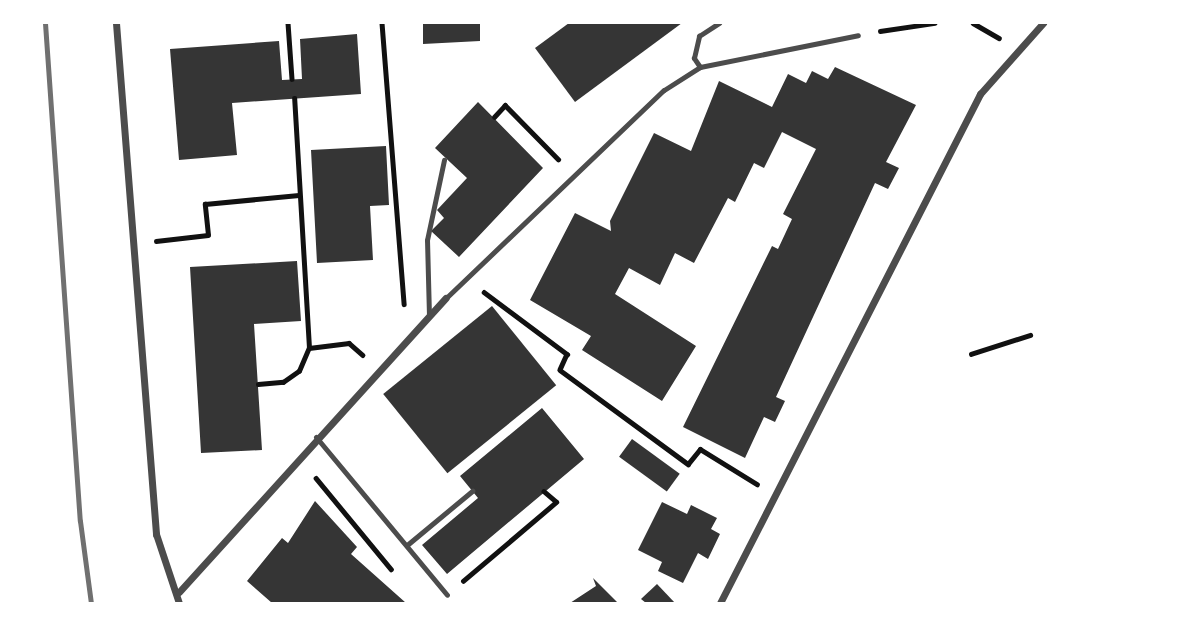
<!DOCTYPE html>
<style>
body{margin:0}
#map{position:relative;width:1203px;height:626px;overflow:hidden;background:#fff;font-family:Manrope,sans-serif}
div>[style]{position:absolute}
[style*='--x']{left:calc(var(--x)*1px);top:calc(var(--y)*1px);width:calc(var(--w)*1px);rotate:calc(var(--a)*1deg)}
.building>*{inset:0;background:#353535;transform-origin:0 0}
.path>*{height:4.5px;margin:-2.25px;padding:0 2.25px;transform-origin:2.25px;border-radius:2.25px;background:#111}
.service>*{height:5px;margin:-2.5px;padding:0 2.5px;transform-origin:2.5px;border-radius:2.5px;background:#4c4c4c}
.minor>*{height:7px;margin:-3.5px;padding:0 3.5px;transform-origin:3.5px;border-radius:3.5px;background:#4c4c4c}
.rail>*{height:5px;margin:-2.5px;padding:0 2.5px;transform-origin:2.5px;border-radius:2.5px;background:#707070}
span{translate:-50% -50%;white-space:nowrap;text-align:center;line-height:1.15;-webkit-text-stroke:5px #fff;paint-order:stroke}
.frame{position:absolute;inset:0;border:24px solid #fff;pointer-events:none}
</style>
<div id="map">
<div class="building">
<div style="clip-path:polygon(423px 23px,480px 23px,480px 41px,423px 44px)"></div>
<div style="clip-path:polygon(569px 23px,682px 23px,575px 102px,535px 48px)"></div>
<div style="clip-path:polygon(357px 34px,361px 94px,232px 103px,237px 155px,179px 160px,170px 49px,279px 41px,282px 80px,302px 79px,300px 39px)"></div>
<div style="clip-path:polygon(835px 67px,916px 105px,886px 162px,899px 168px,888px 189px,875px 183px,776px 397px,785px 401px,775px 422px,764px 417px,745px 458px,683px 427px,772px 246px,778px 249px,792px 219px,783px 214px,816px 149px,782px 132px,764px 168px,754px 163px,735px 202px,728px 198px,694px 263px,675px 253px,660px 285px,629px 268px,615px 294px,696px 346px,662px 401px,582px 350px,591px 336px,530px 300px,575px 213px,611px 231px,610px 221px,654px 133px,691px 151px,719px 81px,772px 107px,788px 74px,806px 83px,812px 71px,828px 79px)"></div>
<div style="clip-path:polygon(478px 102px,543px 168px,459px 257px,431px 231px,444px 218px,437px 210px,467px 178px,435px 148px)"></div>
<div style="clip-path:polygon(386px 146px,389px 205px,370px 206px,373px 260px,317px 263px,311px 150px)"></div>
<div style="clip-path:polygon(297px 261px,301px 321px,254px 324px,262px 450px,201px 453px,190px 267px)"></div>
<div style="left:492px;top:306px;width:102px;height:140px;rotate:51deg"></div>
<div style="clip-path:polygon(542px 408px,584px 459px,447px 574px,422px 545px,478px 498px,460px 476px)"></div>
<div style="left:632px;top:439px;width:59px;height:22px;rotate:36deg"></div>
<div style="clip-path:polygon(315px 501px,357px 547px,351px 554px,406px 603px,272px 603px,247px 581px,282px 538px,288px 543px)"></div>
<div style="clip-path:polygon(662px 502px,687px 514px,691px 505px,717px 518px,711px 529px,720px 534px,708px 559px,698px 553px,683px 583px,658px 571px,662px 562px,638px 550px)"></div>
<div style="clip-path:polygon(593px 578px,618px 603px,570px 603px,596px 586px)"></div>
<div style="clip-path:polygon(657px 584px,675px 603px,646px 603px,641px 599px)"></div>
</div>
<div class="path">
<div style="--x:288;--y:23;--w:56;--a:85.9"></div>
<div style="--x:382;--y:23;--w:282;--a:85.5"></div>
<div style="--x:973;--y:23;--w:30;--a:30"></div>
<div style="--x:880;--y:31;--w:55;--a:-8.4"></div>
<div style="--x:494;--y:117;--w:16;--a:-47"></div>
<div style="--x:505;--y:105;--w:76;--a:45.5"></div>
<div style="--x:156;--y:241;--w:52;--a:-6.6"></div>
<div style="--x:208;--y:235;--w:31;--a:-96"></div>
<div style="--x:205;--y:204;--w:94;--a:-5.5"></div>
<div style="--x:484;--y:292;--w:104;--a:36.8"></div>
<div style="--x:567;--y:354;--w:17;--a:114"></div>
<div style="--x:560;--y:370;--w:159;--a:36.3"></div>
<div style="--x:688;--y:464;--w:19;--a:-51"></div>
<div style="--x:700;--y:449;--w:67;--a:31.6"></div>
<div style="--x:309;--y:348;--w:40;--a:-7.1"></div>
<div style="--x:349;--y:343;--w:18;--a:41"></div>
<div style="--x:971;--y:354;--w:62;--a:-17.9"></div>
<div style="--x:258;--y:384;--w:25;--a:-5"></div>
<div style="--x:283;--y:382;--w:19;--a:-35"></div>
<div style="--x:299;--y:371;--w:25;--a:-67"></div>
<div style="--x:309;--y:348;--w:250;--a:-93.4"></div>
<div style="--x:316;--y:478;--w:118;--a:50.5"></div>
<div style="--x:463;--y:581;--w:122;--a:-40.3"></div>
<div style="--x:556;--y:502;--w:16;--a:-140"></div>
</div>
<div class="service">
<div style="--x:700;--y:67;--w:11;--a:-124"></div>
<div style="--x:694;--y:58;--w:23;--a:-77"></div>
<div style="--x:699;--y:36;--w:24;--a:-33"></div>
<div style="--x:446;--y:298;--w:301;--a:-43.7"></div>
<div style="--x:664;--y:90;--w:43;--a:-32.6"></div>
<div style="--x:700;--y:67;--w:161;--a:-11.4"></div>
<div style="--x:429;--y:316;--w:76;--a:-91.5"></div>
<div style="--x:427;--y:240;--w:82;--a:-78"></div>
<div style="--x:316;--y:437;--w:205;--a:50.3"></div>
<div style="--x:407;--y:545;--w:85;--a:-39.7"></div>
</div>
<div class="minor">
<div style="--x:116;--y:23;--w:513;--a:85.52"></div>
<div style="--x:156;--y:534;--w:73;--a:71.6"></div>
<div style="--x:179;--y:592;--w:397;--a:-47.8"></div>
<div style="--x:720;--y:603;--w:572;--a:-62.94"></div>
<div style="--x:980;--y:94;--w:95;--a:-48.4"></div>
</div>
<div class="rail">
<div style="--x:45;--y:23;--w:499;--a:86"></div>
<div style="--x:80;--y:521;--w:83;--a:82.4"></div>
</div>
<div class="frame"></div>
</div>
